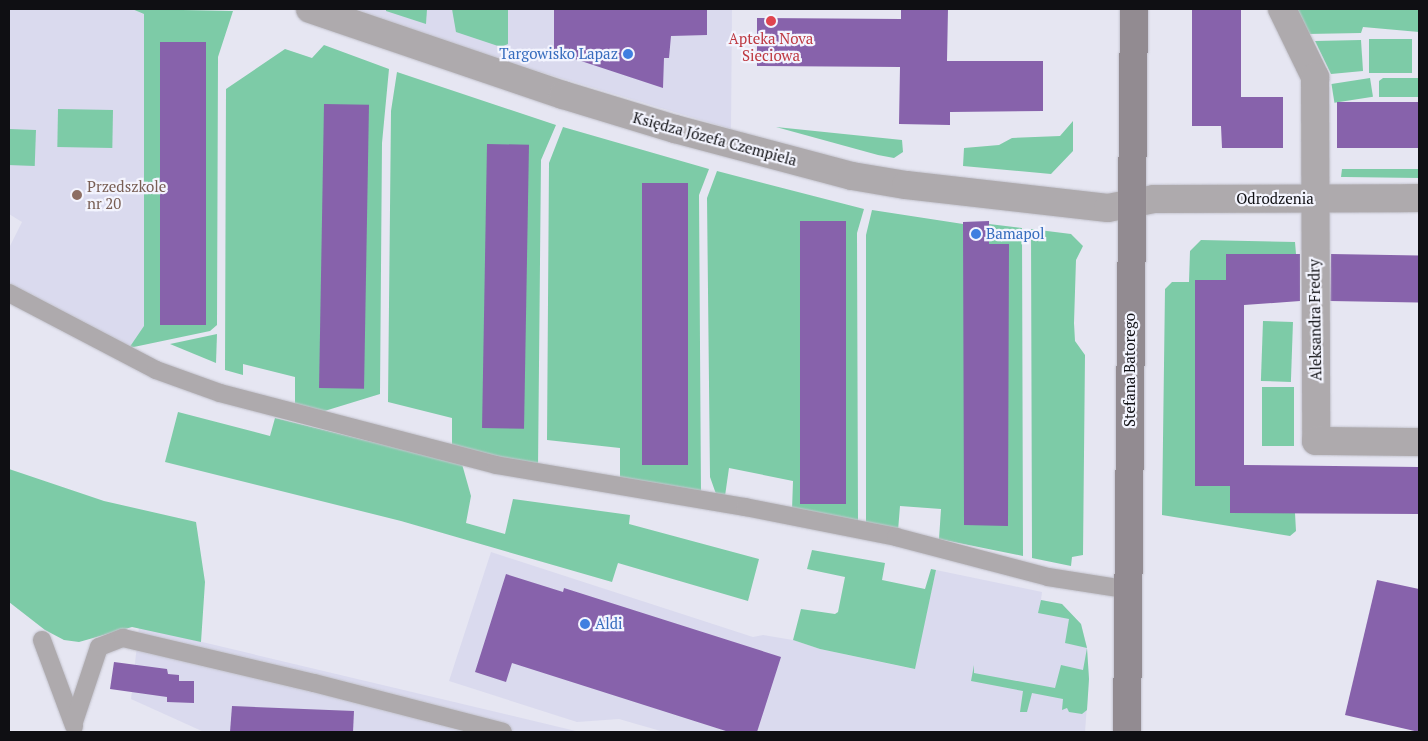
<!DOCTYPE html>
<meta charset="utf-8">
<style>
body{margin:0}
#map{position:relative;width:1428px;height:741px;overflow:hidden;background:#e6e6f2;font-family:"PT Serif",serif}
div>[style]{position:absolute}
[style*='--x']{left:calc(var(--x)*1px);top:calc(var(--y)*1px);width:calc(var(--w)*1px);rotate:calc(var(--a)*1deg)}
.built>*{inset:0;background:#dadaee}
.green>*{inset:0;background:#7dcba7;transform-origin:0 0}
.building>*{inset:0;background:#8762ab;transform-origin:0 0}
.roads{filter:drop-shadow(0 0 1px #c4c4ce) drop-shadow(0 0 1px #c4c4ce)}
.lane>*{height:18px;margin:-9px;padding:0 9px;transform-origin:9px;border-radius:9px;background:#aeaaad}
.street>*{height:28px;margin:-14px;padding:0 14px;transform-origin:14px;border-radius:14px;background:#aeaaad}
.secondary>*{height:28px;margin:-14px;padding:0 14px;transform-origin:14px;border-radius:14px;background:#928b91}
.dots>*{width:14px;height:14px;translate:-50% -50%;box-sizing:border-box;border:2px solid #f3f4fe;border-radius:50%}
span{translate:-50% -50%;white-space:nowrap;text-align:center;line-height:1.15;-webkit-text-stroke:4.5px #f3f4fe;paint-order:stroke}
.health-label{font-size:15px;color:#be3a42}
.shop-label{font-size:15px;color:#366cbe}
.right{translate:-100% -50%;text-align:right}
.left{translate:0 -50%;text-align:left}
.street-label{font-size:15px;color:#0f0f13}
.education-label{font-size:15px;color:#785e54}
.frame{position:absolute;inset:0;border:10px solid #0f0f13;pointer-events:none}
</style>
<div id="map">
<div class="built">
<div style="clip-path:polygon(9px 9px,132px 9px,144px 14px,144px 327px,129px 348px,9px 285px,9px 248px,22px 222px,9px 214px)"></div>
<div style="clip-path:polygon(352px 9px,732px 9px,731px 129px,474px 52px)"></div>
<div style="clip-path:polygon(491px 552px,753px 637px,763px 635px,793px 640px,820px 649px,914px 669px,936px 570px,1042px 592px,1041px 600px,1062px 604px,1081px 624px,1087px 648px,1089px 679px,1085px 732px,664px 732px,619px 719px,577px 722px,449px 681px)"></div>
<div style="clip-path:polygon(139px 627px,580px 732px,204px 732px,131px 699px)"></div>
</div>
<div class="green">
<div style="clip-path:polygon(132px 9px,233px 11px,218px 57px,217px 325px,210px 331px,129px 348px,144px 326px,144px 14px)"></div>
<div style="clip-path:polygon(386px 9px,427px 9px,426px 24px,386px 11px)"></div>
<div style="clip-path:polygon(452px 9px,508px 10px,508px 44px,501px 47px,456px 32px)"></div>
<div style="clip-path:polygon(1293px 9px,1419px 9px,1419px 32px,1363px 27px,1361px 33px,1307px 34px)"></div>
<div style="left:1369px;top:39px;width:43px;height:34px"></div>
<div style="clip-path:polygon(1361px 40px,1363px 71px,1331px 74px,1315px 41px)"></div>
<div style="clip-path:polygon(324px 45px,389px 69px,382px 143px,380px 394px,318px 413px,295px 407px,295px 377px,243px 364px,243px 375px,225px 370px,226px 89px,285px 49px,312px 58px)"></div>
<div style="clip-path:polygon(397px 72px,556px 125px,541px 160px,538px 467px,452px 447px,452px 418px,388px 402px,391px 111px)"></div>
<div style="left:1370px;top:78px;width:19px;height:39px;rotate:81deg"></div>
<div style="clip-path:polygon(1383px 78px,1419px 78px,1419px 97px,1379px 97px,1379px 81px)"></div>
<div style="left:58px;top:109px;width:55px;height:38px;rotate:1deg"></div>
<div style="clip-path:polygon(1073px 121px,1073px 151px,1051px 174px,963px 166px,964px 148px,999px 145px,1012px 138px,1060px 136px)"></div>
<div style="clip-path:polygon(563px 127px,709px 169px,699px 195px,701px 492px,620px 478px,620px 448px,547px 440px,549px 163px)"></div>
<div style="clip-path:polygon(776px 127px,902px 140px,903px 152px,894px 158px,878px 155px)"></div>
<div style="left:9px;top:129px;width:27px;height:36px;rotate:2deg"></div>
<div style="clip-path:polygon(1342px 169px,1419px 169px,1419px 178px,1345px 177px,1341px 177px)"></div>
<div style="clip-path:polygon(717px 171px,864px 209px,857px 233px,858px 523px,792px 510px,793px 481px,729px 468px,725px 496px,716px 494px,710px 477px,707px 198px)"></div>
<div style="clip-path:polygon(872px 210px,963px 224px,964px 244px,989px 243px,989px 224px,1022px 228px,1023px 556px,939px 539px,941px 509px,900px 506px,898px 531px,866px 525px,866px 235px)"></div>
<div style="clip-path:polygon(1031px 229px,1071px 234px,1083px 246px,1076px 260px,1074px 323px,1075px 341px,1085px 355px,1083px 555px,1072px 557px,1071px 566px,1032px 558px)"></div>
<div style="clip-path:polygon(1201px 240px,1295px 242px,1296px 254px,1226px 254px,1226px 280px,1195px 281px,1195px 486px,1230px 486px,1230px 513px,1295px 513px,1296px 531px,1290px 536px,1162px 515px,1165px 289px,1172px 282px,1189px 282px,1190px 251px)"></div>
<div style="left:1263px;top:321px;width:30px;height:60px;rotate:2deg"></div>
<div style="clip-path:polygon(217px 334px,216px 363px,170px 344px)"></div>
<div style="left:1262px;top:387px;width:32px;height:59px"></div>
<div style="clip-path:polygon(178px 412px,270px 436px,275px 418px,462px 464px,471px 496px,466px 523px,505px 534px,513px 499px,630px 515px,629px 524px,759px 559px,748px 601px,618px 563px,612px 582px,401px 521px,165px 462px)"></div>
<div style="clip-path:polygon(9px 469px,104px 501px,196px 522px,205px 582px,201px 642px,132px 627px,79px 642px,64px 640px,45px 630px,9px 602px)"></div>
<div style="clip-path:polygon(812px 550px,885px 563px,882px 580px,925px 589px,931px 569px,936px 570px,915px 669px,820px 649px,793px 640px,801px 609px,835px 614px,838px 612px,845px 577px,807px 569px)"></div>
<div style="clip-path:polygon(1041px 600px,1062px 604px,1081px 624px,1087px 648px,1089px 679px,1087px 710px,1082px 714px,1069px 712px,1067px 708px,1062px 710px,1063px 699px,1032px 693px,1027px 712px,1020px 712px,1023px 691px,971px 681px,974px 665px,974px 673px,1055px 688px,1061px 665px,1083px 670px,1087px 648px,1065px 643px,1069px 619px,1038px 613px)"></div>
</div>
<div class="building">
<div style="clip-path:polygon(554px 9px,707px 9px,707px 35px,671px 36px,669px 58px,664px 58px,663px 88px,575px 59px,554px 59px)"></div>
<div style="clip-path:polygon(901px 9px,948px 9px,947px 61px,1043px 61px,1043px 111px,950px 112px,950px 125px,899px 124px,900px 67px,757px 66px,757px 18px,901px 19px)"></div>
<div style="clip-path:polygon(1192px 9px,1241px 9px,1241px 97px,1283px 97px,1283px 148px,1222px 148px,1221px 126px,1192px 126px)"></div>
<div style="left:160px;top:42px;width:46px;height:283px"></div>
<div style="left:1419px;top:102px;width:46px;height:82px;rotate:90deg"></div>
<div style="left:324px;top:104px;width:45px;height:284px;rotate:1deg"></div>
<div style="left:487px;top:144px;width:42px;height:284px;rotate:1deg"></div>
<div style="left:642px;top:183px;width:46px;height:282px"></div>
<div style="left:800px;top:221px;width:46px;height:283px"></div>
<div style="clip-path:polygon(989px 221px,989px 244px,1009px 244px,1008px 526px,964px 525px,963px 222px)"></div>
<div style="clip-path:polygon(1226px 254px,1300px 254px,1300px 301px,1244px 305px,1244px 465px,1419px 467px,1419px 514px,1230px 513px,1230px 486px,1195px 486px,1195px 280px,1226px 280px)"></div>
<div style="left:1331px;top:254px;width:88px;height:47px;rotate:1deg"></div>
<div style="clip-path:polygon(506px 574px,563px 592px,564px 588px,781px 657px,757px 732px,729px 732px,512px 663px,506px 682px,475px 672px)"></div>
<div style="clip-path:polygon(1377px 580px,1419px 589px,1419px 732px,1345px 715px)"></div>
<div style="clip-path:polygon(114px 662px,167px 669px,168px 674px,179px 675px,179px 681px,194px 681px,194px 703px,167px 702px,167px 697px,110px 689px)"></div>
<div style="clip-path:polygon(232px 706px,354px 711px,353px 732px,230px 732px)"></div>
</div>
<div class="roads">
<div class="lane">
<div style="--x:9;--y:293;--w:166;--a:27.6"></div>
<div style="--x:156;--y:370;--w:68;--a:19.8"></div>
<div style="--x:220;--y:393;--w:285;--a:14.6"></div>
<div style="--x:496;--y:465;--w:253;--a:9.6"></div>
<div style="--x:745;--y:507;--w:154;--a:11.2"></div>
<div style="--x:896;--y:537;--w:157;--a:14.7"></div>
<div style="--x:1048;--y:577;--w:83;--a:9"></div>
<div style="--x:42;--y:640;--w:92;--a:69.6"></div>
<div style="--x:74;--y:722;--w:79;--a:-71.6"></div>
<div style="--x:99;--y:647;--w:26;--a:-21"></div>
<div style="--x:123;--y:638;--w:196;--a:13.3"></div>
<div style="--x:314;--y:683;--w:195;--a:14.5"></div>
</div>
<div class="street">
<div style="--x:310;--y:9;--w:267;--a:18.8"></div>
<div style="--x:563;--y:95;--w:117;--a:16.9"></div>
<div style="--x:675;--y:129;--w:183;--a:14.9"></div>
<div style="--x:852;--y:176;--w:55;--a:9.5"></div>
<div style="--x:906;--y:185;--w:203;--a:6.5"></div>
<div style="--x:1108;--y:208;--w:47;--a:-11.1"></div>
<div style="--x:1154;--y:199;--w:265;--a:-0.2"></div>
<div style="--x:1282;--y:9;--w:76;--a:64.1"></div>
<div style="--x:1315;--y:77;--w:364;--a:89.8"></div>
<div style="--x:1316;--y:441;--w:103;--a:0.6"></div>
</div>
<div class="secondary">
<div style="--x:1127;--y:732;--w:723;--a:-89.45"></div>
</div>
</div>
<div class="dots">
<div style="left:771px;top:21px;background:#e0444e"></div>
<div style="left:628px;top:54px;background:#3f7fe0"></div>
<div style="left:77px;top:195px;background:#8d6e63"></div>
<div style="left:976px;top:234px;background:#3f7fe0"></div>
<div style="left:585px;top:624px;background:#3f7fe0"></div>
</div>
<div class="health-label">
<span style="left:771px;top:47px">Apteka Nova<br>Sieciowa</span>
</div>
<div class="shop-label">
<span class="right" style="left:618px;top:54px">Targowisko Lapaz</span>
<span class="left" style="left:986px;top:234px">Bamapol</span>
<span class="left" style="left:595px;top:624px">Aldi</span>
</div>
<div class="street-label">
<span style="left:715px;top:139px;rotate:15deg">Księdza Józefa Czempiela</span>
<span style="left:1275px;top:199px">Odrodzenia</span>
<span style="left:1315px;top:320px;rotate:-91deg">Aleksandra Fredry</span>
<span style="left:1130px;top:370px;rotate:-90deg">Stefana Batorego</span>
</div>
<div class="education-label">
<span class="left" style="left:87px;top:195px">Przedszkole<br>nr 20</span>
</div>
<div class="frame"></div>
</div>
